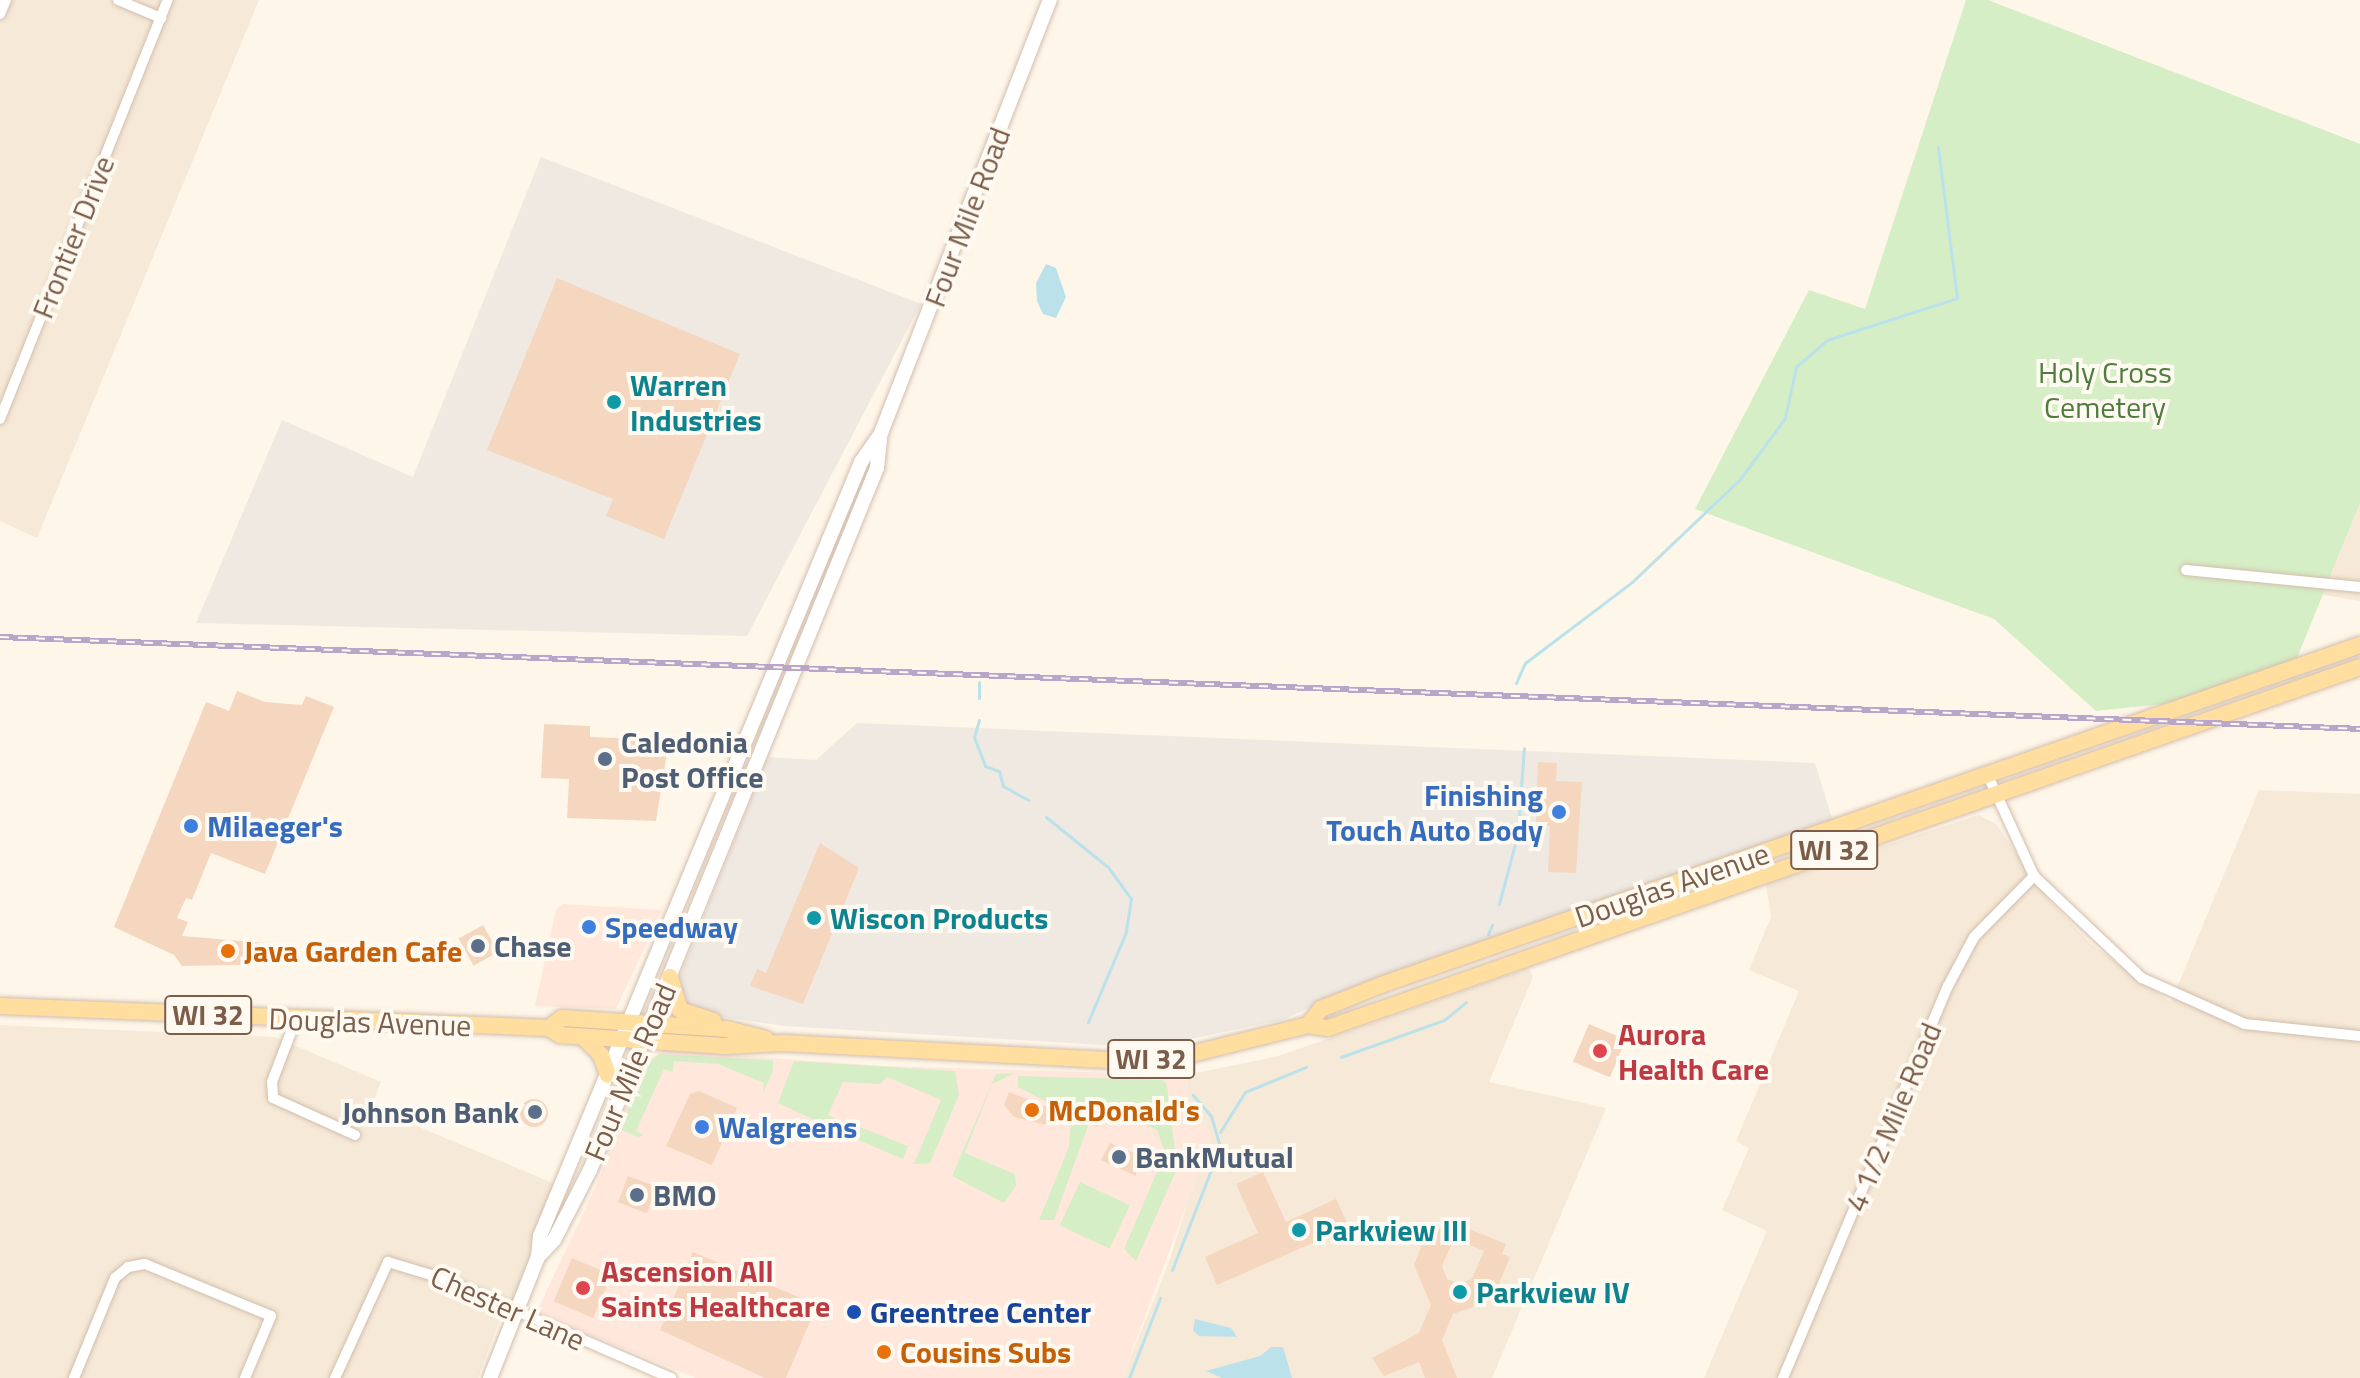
<!DOCTYPE html>
<style>
body{margin:0}
#map{position:relative;width:2360px;height:1378px;overflow:hidden;background:#fef6e9;font-family:"Titillium Web",sans-serif}
div>[style]{position:absolute}
[style*='--x']{left:calc(var(--x)*1px);top:calc(var(--y)*1px);width:calc(var(--w)*1px);rotate:calc(var(--a)*1deg)}
.residential>*{inset:0;background:#f6e9d7}
.commercial>*{inset:0;background:#ffe7dc}
.industrial>*{inset:0;background:#efe9e2}
.green>*{inset:0;background:#d5eec6;transform-origin:0 0}
.water>*{inset:0;background:#bbe2ea}
.stream>*{height:3px;margin:-1.5px;padding:0 1.5px;transform-origin:1.5px;border-radius:1.5px;background:#bbe2ea}
.building>*{inset:0;background:#f5d6bf;transform-origin:0 0}
.round{border-radius:50%}
.roads{filter:drop-shadow(0 0 2px #d2bead) drop-shadow(0 0 2px #d2bead)}
.street>*{height:10px;margin:-5px;padding:0 5px;transform-origin:5px;border-radius:5px;background:#fff}
.secondary>*{height:14px;margin:-7px;padding:0 7px;transform-origin:7px;border-radius:7px;background:#fff}
.primary>*{height:16px;margin:-8px;padding:0 8px;transform-origin:8px;border-radius:8px;background:#ffde9f}
.rail>*{height:6px;margin-top:-3px;transform-origin:0;background:repeating-linear-gradient(90deg,#fffaf1 0 9px,#baa5ca 0 18px);box-sizing:border-box;border-block:2px solid #baa5ca}
.dots>*{width:22px;height:22px;translate:-50% -50%;box-sizing:border-box;border:4px solid #fffaf1;border-radius:50%}
span{translate:-50% -50%;white-space:nowrap;text-align:center;line-height:1.15;-webkit-text-stroke:8px #fffaf1;paint-order:stroke}
.shield-label span{padding:2px 6px;background:#fffaf1;border:2px solid;border-radius:6px;-webkit-text-stroke-width:0}
.shield-label{font-size:28px;color:#7b5d4a;font-weight:700}
.street-label{font-size:30px;color:#7b5d4a}
.park-label{font-size:30px;color:#4e7b3e}
.culture-label{font-size:30px;color:#0d838f;font-weight:700}
.left{translate:0 -50%;text-align:left}
.service-label{font-size:30px;color:#4e5e75;font-weight:700}
.right{translate:-100% -50%;text-align:right}
.shop-label{font-size:30px;color:#366cbe;font-weight:700}
.food-label{font-size:30px;color:#c56008;font-weight:700}
.health-label{font-size:30px;color:#be3a42;font-weight:700}
.transit-label{font-size:30px;color:#164399;font-weight:700}
</style>
<div id="map">
<div class="residential">
<div style="clip-path:polygon(0 0,259px 0,37px 538px,0 521px)"></div>
<div style="clip-path:polygon(2360px 503px,2360px 601px,2323px 595px)"></div>
<div style="clip-path:polygon(2259px 790px,2360px 794px,2360px 1378px,1704px 1378px,1767px 1231px,1722px 1210px,1749px 1148px,1736px 1141px,1799px 991px,1749px 970px,1771px 917px,1766px 884px,1979px 815px,1996px 824px,2047px 898px,2091px 944px,2171px 1002px)"></div>
<div style="clip-path:polygon(1528px 968px,1533px 977px,1489px 1082px,1606px 1108px,1492px 1378px,1122px 1378px,1168px 1265px,1210px 1132px,1187px 1099px,1186px 1075px,1279px 1056px)"></div>
<div style="clip-path:polygon(0 1025px,275px 1037px,381px 1082px,371px 1107px,560px 1186px,516px 1312px,504px 1308px,478px 1378px,0 1378px)"></div>
</div>
<div class="commercial">
<div style="clip-path:polygon(563px 904px,662px 910px,616px 1009px,535px 1006px,556px 909px)"></div>
<div style="clip-path:polygon(664px 1050px,883px 1066px,1186px 1075px,1187px 1099px,1210px 1132px,1210px 1143px,1122px 1378px,696px 1378px,542px 1315px,537px 1311px,597px 1184px,642px 1064px)"></div>
</div>
<div class="industrial">
<div style="clip-path:polygon(541px 157px,921px 304px,747px 636px,196px 623px,282px 420px,413px 477px)"></div>
<div style="clip-path:polygon(857px 723px,1815px 763px,1833px 822px,1357px 987px,1282px 1020px,1181px 1041px,1104px 1045px,784px 1026px,694px 1013px,679px 1003px,678px 980px,768px 757px,816px 760px)"></div>
</div>
<div class="green">
<div style="clip-path:polygon(1966px 0,1988px 0,2360px 144px,2360px 503px,2293px 668px,2201px 700px,2096px 711px,1994px 619px,1695px 509px,1809px 290px,1865px 309px)"></div>
<div style="clip-path:polygon(659px 1054px,773px 1060px,773px 1071px,763px 1093px,764px 1083px,718px 1064px,674px 1061px,673px 1072px,664px 1069px,636px 1131px,643px 1135px,638px 1137px,620px 1129px,646px 1066px)"></div>
<div style="clip-path:polygon(794px 1061px,955px 1071px,959px 1095px,930px 1163px,914px 1164px,941px 1100px,887px 1077px,880px 1084px,843px 1082px,828px 1115px,836px 1119px,832px 1128px,778px 1103px)"></div>
<div style="clip-path:polygon(1015px 1073px,992px 1084px,965px 1153px,1015px 1174px,1016px 1186px,1004px 1203px,952px 1176px,996px 1074px)"></div>
<div style="clip-path:polygon(1018px 1076px,1163px 1080px,1167px 1085px,1177px 1169px,1136px 1261px,1124px 1249px,1165px 1153px,1157px 1130px,1117px 1112px,1097px 1127px,1089px 1123px,1054px 1220px,1039px 1220px,1069px 1147px,1071px 1122px,1062px 1110px,1018px 1087px)"></div>
<div style="clip-path:polygon(847px 1122px,908px 1146px,903px 1159px,842px 1133px)"></div>
<div style="left:1080px;top:1182px;width:55px;height:48px;rotate:25deg"></div>
</div>
<div class="water">
<div style="clip-path:polygon(1046px 264px,1056px 268px,1066px 297px,1056px 318px,1043px 314px,1037px 301px,1036px 283px)"></div>
<div style="clip-path:polygon(1195px 1319px,1231px 1328px,1237px 1337px,1199px 1336px,1193px 1331px)"></div>
<div style="clip-path:polygon(1271px 1347px,1283px 1347px,1292px 1378px,1222px 1378px,1206px 1371px,1260px 1356px)"></div>
</div>
<div class="stream">
<div style="--x:1516;--y:683;--w:22;--a:-66"></div>
<div style="--x:1525;--y:663;--w:134;--a:-37.1"></div>
<div style="--x:1632;--y:582;--w:149;--a:-43.6"></div>
<div style="--x:1740;--y:479;--w:76;--a:-53.6"></div>
<div style="--x:1785;--y:418;--w:52;--a:-77.8"></div>
<div style="--x:1796;--y:367;--w:41;--a:-41.1"></div>
<div style="--x:1827;--y:340;--w:137;--a:-17.9"></div>
<div style="--x:1957;--y:298;--w:152;--a:-97.2"></div>
<div style="--x:979;--y:698;--w:16;--a:-90"></div>
<div style="--x:979;--y:720;--w:18;--a:106"></div>
<div style="--x:974;--y:737;--w:31;--a:69"></div>
<div style="--x:985;--y:766;--w:15;--a:20"></div>
<div style="--x:999;--y:771;--w:16;--a:75"></div>
<div style="--x:1003;--y:786;--w:29;--a:29"></div>
<div style="--x:1046;--y:817;--w:80;--a:38.9"></div>
<div style="--x:1108;--y:867;--w:39;--a:54"></div>
<div style="--x:1131;--y:899;--w:33;--a:99"></div>
<div style="--x:1126;--y:932;--w:98;--a:112.9"></div>
<div style="--x:1518;--y:829;--w:81;--a:-85.8"></div>
<div style="--x:1499;--y:904;--w:66;--a:-75.1"></div>
<div style="--x:1488;--y:934;--w:10;--a:-66"></div>
<div style="--x:1341;--y:1057;--w:109;--a:-19.8"></div>
<div style="--x:1444;--y:1020;--w:28;--a:-39"></div>
<div style="--x:1220;--y:1132;--w:47;--a:-58"></div>
<div style="--x:1245;--y:1092;--w:66;--a:-22.3"></div>
<div style="--x:1172;--y:1270;--w:132;--a:-68.7"></div>
<div style="--x:1220;--y:1147;--w:32;--a:-106"></div>
<div style="--x:1211;--y:1116;--w:28;--a:-131"></div>
<div style="--x:1129;--y:1378;--w:86;--a:-68.8"></div>
</div>
<div class="building">
<div style="clip-path:polygon(557px 278px,740px 354px,664px 539px,606px 516px,613px 499px,487px 450px)"></div>
<div style="clip-path:polygon(237px 691px,265px 702px,302px 705px,306px 696px,334px 707px,265px 874px,211px 853px,192px 900px,186px 898px,177px 918px,188px 922px,182px 936px,278px 944px,278px 964px,182px 966px,174px 955px,114px 927px,206px 702px,229px 711px)"></div>
<div style="clip-path:polygon(544px 724px,590px 726px,590px 737px,669px 740px,656px 821px,567px 818px,569px 779px,541px 778px)"></div>
<div style="clip-path:polygon(1538px 762px,1557px 763px,1556px 781px,1582px 782px,1576px 873px,1548px 872px,1550px 826px,1536px 826px)"></div>
<div style="clip-path:polygon(820px 843px,859px 868px,803px 1004px,750px 986px,757px 969px,766px 973px)"></div>
<div style="left:483px;top:925px;width:31px;height:28px;rotate:61deg"></div>
<div style="left:1589px;top:1024px;width:40px;height:41px;rotate:23deg"></div>
<div style="clip-path:polygon(699px 1091px,737px 1108px,712px 1165px,666px 1146px,690px 1094px)"></div>
<div style="clip-path:polygon(1009px 1092px,1053px 1110px,1047px 1125px,1014px 1117px,1004px 1105px)"></div>
<div class="round" style="left:520px;top:1099px;width:28px;height:28px"></div>
<div style="clip-path:polygon(1110px 1143px,1137px 1154px,1136px 1176px,1101px 1160px)"></div>
<div style="clip-path:polygon(1263px 1172px,1286px 1222px,1336px 1199px,1349px 1227px,1217px 1285px,1205px 1257px,1258px 1233px,1236px 1184px)"></div>
<div style="left:628px;top:1176px;width:31px;height:28px;rotate:21deg"></div>
<div style="clip-path:polygon(evenodd,1444px 1219px,1506px 1244px,1502px 1254px,1510px 1257px,1492px 1300px,1453px 1314px,1442px 1340px,1457px 1378px,1425px 1378px,1419px 1362px,1384px 1376px,1372px 1358px,1419px 1333px,1431px 1305px,1414px 1265px,1430px 1224px,1440px 1229px,1444px 1219px,1454px 1238px,1484px 1251px,1472px 1279px,1459px 1284px,1447px 1279px,1442px 1266px,1454px 1238px)"></div>
<div style="clip-path:polygon(693px 1252px,817px 1305px,786px 1378px,765px 1378px,660px 1330px)"></div>
<div style="left:572px;top:1258px;width:43px;height:47px;rotate:23deg"></div>
</div>
<div class="roads">
<div class="street">
<div style="--x:118;--y:0;--w:47;--a:22.7"></div>
<div style="--x:0;--y:14;--w:15;--a:-67"></div>
<div style="--x:0;--y:419;--w:451;--a:-68.2"></div>
<div style="--x:2186;--y:570;--w:175;--a:5.6"></div>
<div style="--x:1988;--y:776;--w:110;--a:65.3"></div>
<div style="--x:2034;--y:876;--w:149;--a:43.4"></div>
<div style="--x:2142;--y:978;--w:113;--a:24.1"></div>
<div style="--x:2245;--y:1024;--w:116;--a:6"></div>
<div style="--x:296;--y:1019;--w:67;--a:110.9"></div>
<div style="--x:272;--y:1082;--w:16;--a:86"></div>
<div style="--x:273;--y:1098;--w:90;--a:24.3"></div>
<div style="--x:74;--y:1378;--w:108;--a:-67.7"></div>
<div style="--x:115;--y:1278;--w:17;--a:-40"></div>
<div style="--x:128;--y:1267;--w:17;--a:-10"></div>
<div style="--x:145;--y:1264;--w:136;--a:22.4"></div>
<div style="--x:271;--y:1316;--w:67;--a:112.8"></div>
<div style="--x:335;--y:1378;--w:128;--a:-65.4"></div>
<div style="--x:388;--y:1262;--w:55;--a:16.8"></div>
<div style="--x:441;--y:1278;--w:251;--a:23.5"></div>
<div style="--x:1783;--y:1378;--w:425;--a:-67.2"></div>
<div style="--x:1948;--y:986;--w:55;--a:-62"></div>
<div style="--x:1974;--y:937;--w:86;--a:-45.5"></div>
</div>
<div class="secondary">
<div style="--x:538;--y:1257;--w:23;--a:-47"></div>
<div style="--x:554;--y:1240;--w:79;--a:-62.8"></div>
<div style="--x:590;--y:1170;--w:139;--a:-67.7"></div>
<div style="--x:643;--y:1041;--w:619;--a:-67.79"></div>
<div style="--x:877;--y:468;--w:31;--a:-84"></div>
<div style="--x:490;--y:1378;--w:130;--a:-68.4"></div>
<div style="--x:538;--y:1257;--w:21;--a:-85"></div>
<div style="--x:540;--y:1236;--w:838;--a:-67.47"></div>
<div style="--x:861;--y:462;--w:35;--a:-55"></div>
<div style="--x:881;--y:433;--w:465;--a:-68.7"></div>
</div>
<div class="primary">
<div style="--x:670;--y:977;--w:34;--a:73"></div>
<div style="--x:680;--y:1010;--w:35;--a:18"></div>
<div style="--x:0;--y:1006;--w:549;--a:2.29"></div>
<div style="--x:549;--y:1028;--w:13;--a:32"></div>
<div style="--x:560;--y:1035;--w:164;--a:3.8"></div>
<div style="--x:724;--y:1046;--w:59;--a:-2.9"></div>
<div style="--x:783;--y:1043;--w:327;--a:3"></div>
<div style="--x:1110;--y:1060;--w:73;--a:-3.1"></div>
<div style="--x:1183;--y:1056;--w:129;--a:-13.9"></div>
<div style="--x:1308;--y:1025;--w:20;--a:9"></div>
<div style="--x:1328;--y:1028;--w:1093;--a:-19.28"></div>
<div style="--x:1308;--y:1025;--w:21;--a:-51"></div>
<div style="--x:1321;--y:1009;--w:65;--a:-21.8"></div>
<div style="--x:1381;--y:985;--w:1036;--a:-19.15"></div>
<div style="--x:549;--y:1028;--w:16;--a:-38"></div>
<div style="--x:562;--y:1018;--w:165;--a:3.8"></div>
<div style="--x:727;--y:1029;--w:40;--a:14.4"></div>
<div style="--x:583;--y:1037;--w:25;--a:45"></div>
<div style="--x:601;--y:1055;--w:21;--a:71"></div>
</div>
</div>
<div class="rail">
<div style="--x:0;--y:637;--w:2362;--a:2.23"></div>
</div>
<div class="dots">
<div style="left:614px;top:402px;background:#0f9aa8"></div>
<div style="left:605px;top:759px;background:#5c6f8a"></div>
<div style="left:1559px;top:812px;background:#3f7fe0"></div>
<div style="left:191px;top:826px;background:#3f7fe0"></div>
<div style="left:814px;top:918px;background:#0f9aa8"></div>
<div style="left:589px;top:927px;background:#3f7fe0"></div>
<div style="left:478px;top:946px;background:#5c6f8a"></div>
<div style="left:228px;top:951px;background:#e8710a"></div>
<div style="left:1600px;top:1051px;background:#e0444e"></div>
<div style="left:1032px;top:1110px;background:#e8710a"></div>
<div style="left:535px;top:1112px;background:#5c6f8a"></div>
<div style="left:702px;top:1127px;background:#3f7fe0"></div>
<div style="left:1119px;top:1157px;background:#5c6f8a"></div>
<div style="left:637px;top:1195px;background:#5c6f8a"></div>
<div style="left:1299px;top:1230px;background:#0f9aa8"></div>
<div style="left:583px;top:1288px;background:#e0444e"></div>
<div style="left:1460px;top:1292px;background:#0f9aa8"></div>
<div style="left:854px;top:1312px;background:#1a4fb4"></div>
<div style="left:884px;top:1352px;background:#e8710a"></div>
</div>
<div class="shield-label">
<span style="left:1834px;top:850px">WI 32</span>
<span style="left:208px;top:1015px">WI 32</span>
<span style="left:1151px;top:1059px">WI 32</span>
</div>
<div class="street-label">
<span style="left:967px;top:217px;rotate:-69deg">Four Mile Road</span>
<span style="left:73px;top:237px;rotate:-68deg">Frontier Drive</span>
<span style="left:1672px;top:885px;rotate:-19deg">Douglas Avenue</span>
<span style="left:370px;top:1022px;rotate:2deg">Douglas Avenue</span>
<span style="left:630px;top:1072px;rotate:-67deg">Four Mile Road</span>
<span style="left:1893px;top:1117px;rotate:-67deg">4 1/2 Mile Road</span>
<span style="left:508px;top:1308px;rotate:24deg">Chester Lane</span>
</div>
<div class="park-label">
<span style="left:2105px;top:389px">Holy Cross<br>Cemetery</span>
</div>
<div class="culture-label">
<span class="left" style="left:630px;top:402px">Warren<br>Industries</span>
<span class="left" style="left:830px;top:918px">Wiscon Products</span>
<span class="left" style="left:1315px;top:1230px">Parkview III</span>
<span class="left" style="left:1476px;top:1292px">Parkview IV</span>
</div>
<div class="service-label">
<span class="left" style="left:621px;top:759px">Caledonia<br>Post Office</span>
<span class="left" style="left:494px;top:946px">Chase</span>
<span class="right" style="left:519px;top:1112px">Johnson Bank</span>
<span class="left" style="left:1135px;top:1157px">BankMutual</span>
<span class="left" style="left:653px;top:1195px">BMO</span>
</div>
<div class="shop-label">
<span class="right" style="left:1543px;top:812px">Finishing<br>Touch Auto Body</span>
<span class="left" style="left:207px;top:826px">Milaeger's</span>
<span class="left" style="left:605px;top:927px">Speedway</span>
<span class="left" style="left:718px;top:1127px">Walgreens</span>
</div>
<div class="food-label">
<span class="left" style="left:244px;top:951px">Java Garden Cafe</span>
<span class="left" style="left:1048px;top:1110px">McDonald's</span>
<span class="left" style="left:900px;top:1352px">Cousins Subs</span>
</div>
<div class="health-label">
<span class="left" style="left:1618px;top:1051px">Aurora<br>Health Care</span>
<span class="left" style="left:601px;top:1288px">Ascension All<br>Saints Healthcare</span>
</div>
<div class="transit-label">
<span class="left" style="left:870px;top:1312px">Greentree Center</span>
</div>
</div>
